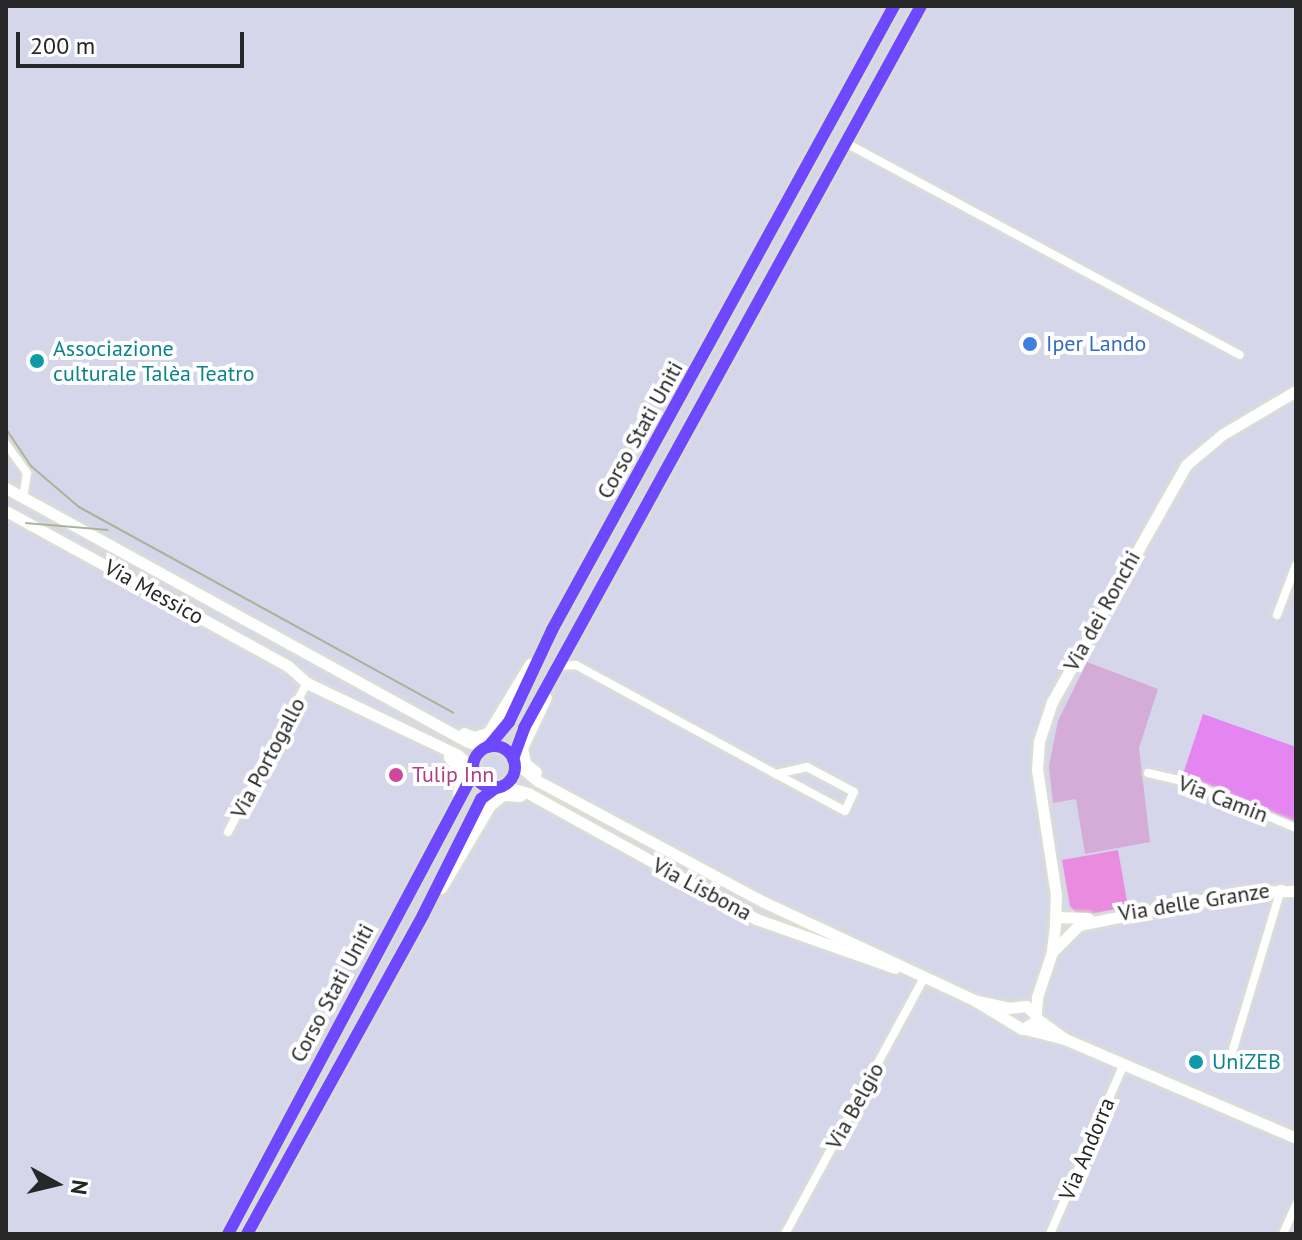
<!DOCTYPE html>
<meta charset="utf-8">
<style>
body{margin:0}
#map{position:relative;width:1302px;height:1240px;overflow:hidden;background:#d6d6eb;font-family:"PT Sans",sans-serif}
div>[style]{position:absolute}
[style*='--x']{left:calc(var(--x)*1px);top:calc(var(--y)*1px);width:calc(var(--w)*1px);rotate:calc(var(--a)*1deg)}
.green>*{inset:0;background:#e98bdf}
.cemetery>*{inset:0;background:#d5abd7}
.pitch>*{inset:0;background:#e485f2}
.roads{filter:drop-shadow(0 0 2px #dce2cb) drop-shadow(0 0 2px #dce2cb)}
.street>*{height:8px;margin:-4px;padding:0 4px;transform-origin:4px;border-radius:4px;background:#fff}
.secondary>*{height:11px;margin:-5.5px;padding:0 5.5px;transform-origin:5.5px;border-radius:5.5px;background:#fff}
.primary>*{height:12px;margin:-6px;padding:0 6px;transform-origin:6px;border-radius:6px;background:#6e48ff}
.primary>.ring{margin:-6px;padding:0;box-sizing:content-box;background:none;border:12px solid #6e48ff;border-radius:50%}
.rail>*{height:2px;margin:-1px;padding:0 1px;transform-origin:1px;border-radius:1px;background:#abb499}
.dots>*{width:22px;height:22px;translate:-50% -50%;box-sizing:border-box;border:4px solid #fff;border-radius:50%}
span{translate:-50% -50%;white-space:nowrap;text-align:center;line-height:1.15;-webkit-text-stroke:8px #fff;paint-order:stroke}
.shop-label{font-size:22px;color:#366cbe}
.left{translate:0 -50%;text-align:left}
.culture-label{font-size:22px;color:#0d838f}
.street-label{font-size:22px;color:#272727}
.hotel-label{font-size:22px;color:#b23c85}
.frame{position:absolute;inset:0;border:8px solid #272727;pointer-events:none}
.north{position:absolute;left:16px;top:1144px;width:80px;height:80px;-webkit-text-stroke:6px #fff;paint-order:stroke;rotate:98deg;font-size:22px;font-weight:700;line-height:32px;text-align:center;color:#272727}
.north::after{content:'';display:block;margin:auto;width:28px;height:36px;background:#272727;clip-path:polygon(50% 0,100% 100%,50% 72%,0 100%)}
.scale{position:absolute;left:16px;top:32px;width:228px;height:36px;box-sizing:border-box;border:4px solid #272727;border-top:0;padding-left:10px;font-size:24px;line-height:28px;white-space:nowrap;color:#272727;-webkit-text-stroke:6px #fff;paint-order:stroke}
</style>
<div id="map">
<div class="green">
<div style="clip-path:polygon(1118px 850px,1128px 907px,1079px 916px,1070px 906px,1062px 860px)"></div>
</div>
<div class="cemetery">
<div style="clip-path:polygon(1087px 662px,1158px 689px,1139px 748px,1150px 842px,1085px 854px,1076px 799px,1053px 803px,1049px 766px,1058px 721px)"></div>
</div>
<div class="pitch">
<div style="clip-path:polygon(1203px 714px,1296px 747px,1296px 822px,1183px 774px)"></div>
</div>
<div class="roads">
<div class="street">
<div style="--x:846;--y:143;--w:447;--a:28.3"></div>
<div style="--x:6;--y:444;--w:36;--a:54"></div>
<div style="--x:27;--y:473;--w:25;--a:99"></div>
<div style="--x:1277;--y:615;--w:53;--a:-69.2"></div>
<div style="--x:559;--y:666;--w:17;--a:-3"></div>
<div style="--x:576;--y:665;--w:228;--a:28.6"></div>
<div style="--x:776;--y:774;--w:78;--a:28.2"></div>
<div style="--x:845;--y:811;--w:21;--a:-65"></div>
<div style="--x:854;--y:792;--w:53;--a:-152"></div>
<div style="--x:807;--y:767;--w:32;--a:167"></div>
<div style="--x:1148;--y:773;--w:40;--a:13"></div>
<div style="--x:1187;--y:782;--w:118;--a:22.9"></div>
<div style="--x:228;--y:832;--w:169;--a:-62.1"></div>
<div style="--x:1228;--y:1066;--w:185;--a:-73.3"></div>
<div style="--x:785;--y:1234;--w:291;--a:-61.5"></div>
<div style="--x:1050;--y:1234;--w:185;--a:-66.5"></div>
<div style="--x:1283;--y:1234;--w:32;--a:-66"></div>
</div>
<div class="secondary">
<div style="--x:6;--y:488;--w:525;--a:28.81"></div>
<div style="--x:466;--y:741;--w:21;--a:19"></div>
<div style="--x:6;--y:511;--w:322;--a:28.8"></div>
<div style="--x:288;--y:666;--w:25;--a:42"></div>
<div style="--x:307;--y:683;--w:167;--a:25.5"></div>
<div style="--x:458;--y:755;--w:21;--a:43"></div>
<div style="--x:464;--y:733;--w:11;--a:22"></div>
<div style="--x:474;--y:737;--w:15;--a:-16"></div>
<div style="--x:488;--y:733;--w:81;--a:-58.7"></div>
<div style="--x:449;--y:757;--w:24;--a:54"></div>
<div style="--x:463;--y:776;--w:18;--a:106"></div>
<div style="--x:514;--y:761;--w:31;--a:40"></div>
<div style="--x:538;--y:781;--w:256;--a:28.2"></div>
<div style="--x:764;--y:902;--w:232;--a:25"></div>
<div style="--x:974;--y:1000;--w:56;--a:31.1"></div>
<div style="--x:1022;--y:1029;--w:15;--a:-28"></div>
<div style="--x:1035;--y:1022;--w:25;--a:-85"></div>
<div style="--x:1037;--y:997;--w:47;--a:-71.6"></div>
<div style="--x:1052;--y:952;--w:38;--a:-45"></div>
<div style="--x:1079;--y:925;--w:165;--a:-11.5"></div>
<div style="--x:1241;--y:892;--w:55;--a:-1"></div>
<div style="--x:536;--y:772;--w:14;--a:-141"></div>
<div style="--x:525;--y:763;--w:15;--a:-101"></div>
<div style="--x:522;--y:748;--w:56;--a:-64.8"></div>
<div style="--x:502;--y:786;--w:27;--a:15"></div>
<div style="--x:528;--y:793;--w:260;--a:28.9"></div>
<div style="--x:756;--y:919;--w:147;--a:19.4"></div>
<div style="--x:441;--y:888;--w:96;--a:-59.4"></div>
<div style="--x:490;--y:805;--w:16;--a:-38"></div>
<div style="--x:503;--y:795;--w:17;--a:3"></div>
<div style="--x:1055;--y:921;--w:26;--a:-88"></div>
<div style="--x:1056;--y:895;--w:126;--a:-98.6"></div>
<div style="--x:1037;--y:770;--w:29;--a:-86"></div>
<div style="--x:1039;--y:741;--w:41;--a:-71.6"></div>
<div style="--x:1052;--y:702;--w:272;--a:-60.5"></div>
<div style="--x:1186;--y:465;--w:48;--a:-40"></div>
<div style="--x:1223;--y:434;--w:85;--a:-30.5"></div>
<div style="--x:1052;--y:950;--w:33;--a:-83"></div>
<div style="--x:1056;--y:917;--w:32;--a:2"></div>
<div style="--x:977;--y:1001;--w:33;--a:12"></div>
<div style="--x:1009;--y:1008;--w:17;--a:-7"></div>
<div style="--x:1026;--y:1006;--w:12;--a:42"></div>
<div style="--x:1036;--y:1018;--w:36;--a:36"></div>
<div style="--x:1025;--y:1029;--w:41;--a:14"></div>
<div style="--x:1065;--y:1039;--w:251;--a:23.2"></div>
</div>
<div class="primary">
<div class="ring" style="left:473px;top:746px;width:30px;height:30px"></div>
<div style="--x:488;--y:747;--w:33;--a:-50"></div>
<div style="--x:509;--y:722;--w:102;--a:-64.9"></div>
<div style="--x:552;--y:630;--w:712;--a:-61.27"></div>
<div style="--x:513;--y:759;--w:33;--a:-70"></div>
<div style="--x:524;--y:728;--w:824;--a:-61.2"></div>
<div style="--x:228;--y:1234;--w:523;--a:-61.97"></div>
<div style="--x:247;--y:1234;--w:364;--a:-61.1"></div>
<div style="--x:423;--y:915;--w:130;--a:-63.4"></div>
<div style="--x:481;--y:799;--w:20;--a:-37"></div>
</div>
</div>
<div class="rail">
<div style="--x:6;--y:150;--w:47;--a:90"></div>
<div style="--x:6;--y:429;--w:45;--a:56"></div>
<div style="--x:31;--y:466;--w:63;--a:40.5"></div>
<div style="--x:79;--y:507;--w:427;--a:28.8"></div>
<div style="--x:26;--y:523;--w:82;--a:4.9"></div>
</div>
<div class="dots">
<div style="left:1030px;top:344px;background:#3f7fe0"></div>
<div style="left:37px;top:361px;background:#0f9aa8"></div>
<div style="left:396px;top:775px;background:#d1479c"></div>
<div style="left:1196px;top:1062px;background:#0f9aa8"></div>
</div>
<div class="shop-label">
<span class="left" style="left:1046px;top:344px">Iper Lando</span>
</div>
<div class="culture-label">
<span class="left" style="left:53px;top:361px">Associazione<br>culturale Talèa Teatro</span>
<span class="left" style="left:1212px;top:1062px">UniZEB</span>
</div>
<div class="street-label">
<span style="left:640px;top:430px;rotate:-61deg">Corso Stati Uniti</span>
<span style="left:154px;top:592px;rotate:29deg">Via Messico</span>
<span style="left:1102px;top:611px;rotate:-61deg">Via dei Ronchi</span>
<span style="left:268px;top:758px;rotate:-62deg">Via Portogallo</span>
<span style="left:1223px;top:799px;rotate:21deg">Via Camin</span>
<span style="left:702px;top:889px;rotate:28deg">Via Lisbona</span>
<span style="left:1194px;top:902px;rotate:-9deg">Via delle Granze</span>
<span style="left:332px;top:993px;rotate:-62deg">Corso Stati Uniti</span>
<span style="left:855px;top:1106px;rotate:-61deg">Via Belgio</span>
<span style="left:1087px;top:1149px;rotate:-67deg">Via Andorra</span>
</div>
<div class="hotel-label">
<span class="left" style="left:412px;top:775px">Tulip Inn</span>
</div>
<div class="frame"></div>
<div class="north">N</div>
<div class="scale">200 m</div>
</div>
